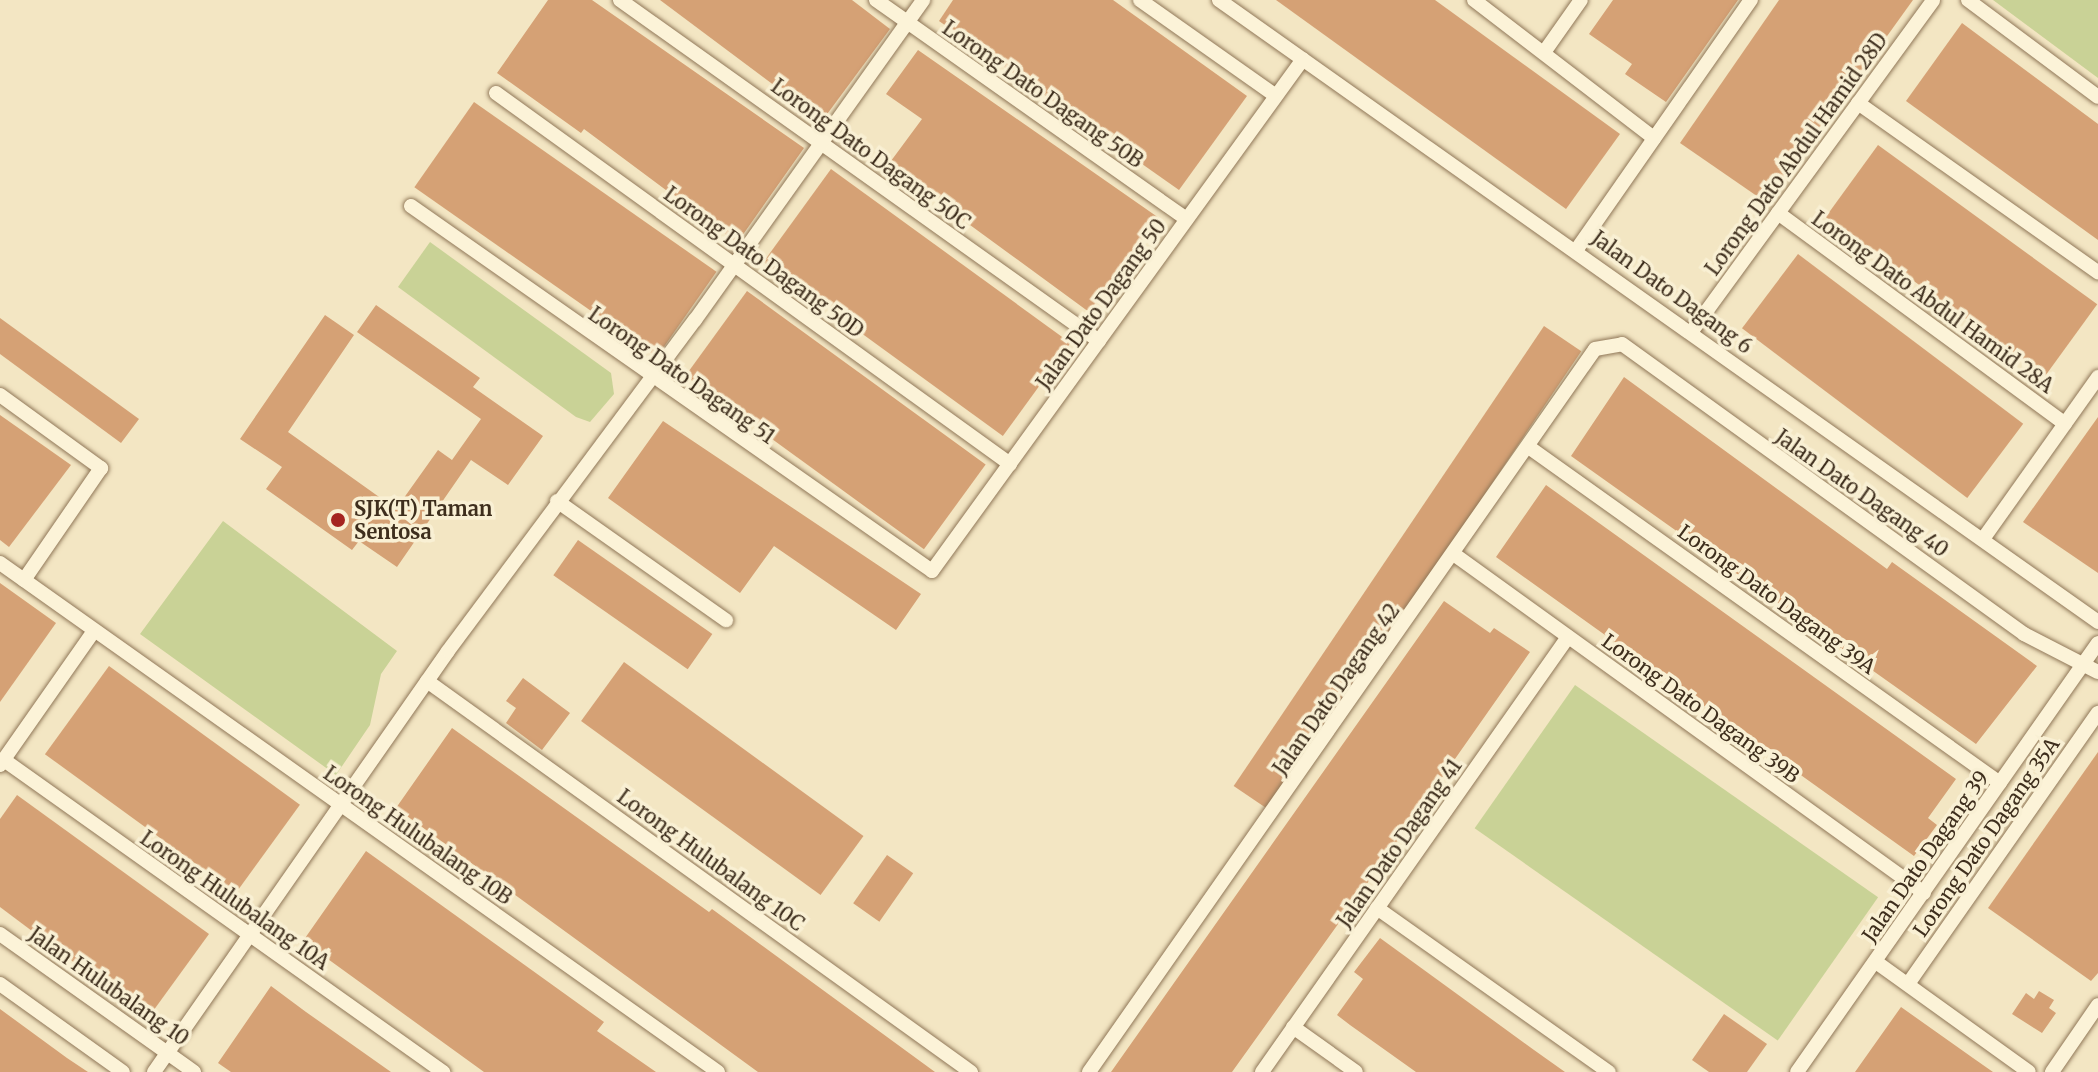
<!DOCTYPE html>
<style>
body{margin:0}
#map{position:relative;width:2098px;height:1072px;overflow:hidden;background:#f3e6c3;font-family:Merriweather,serif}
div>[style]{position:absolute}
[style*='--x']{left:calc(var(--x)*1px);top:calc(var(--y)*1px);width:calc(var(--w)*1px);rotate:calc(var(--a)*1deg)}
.green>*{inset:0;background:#c9d296;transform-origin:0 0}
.building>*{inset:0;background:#d5a175;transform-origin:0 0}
.roads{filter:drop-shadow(0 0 2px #907758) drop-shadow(0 0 2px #907758)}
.minor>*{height:14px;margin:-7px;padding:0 7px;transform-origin:7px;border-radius:7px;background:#fcf3d8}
.dots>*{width:22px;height:22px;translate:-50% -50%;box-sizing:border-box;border:4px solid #f9f0d4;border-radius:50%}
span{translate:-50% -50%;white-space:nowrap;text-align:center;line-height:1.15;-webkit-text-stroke:7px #f9f0d4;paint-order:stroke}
.street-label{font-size:20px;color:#3e2e1d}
.poi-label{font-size:20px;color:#3e2e1d;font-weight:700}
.left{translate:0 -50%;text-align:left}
</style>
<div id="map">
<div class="green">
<div style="clip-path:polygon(1993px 0,2098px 0,2098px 78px)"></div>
<div style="clip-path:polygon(430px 242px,611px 373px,614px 394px,590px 422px,576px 417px,398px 287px)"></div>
<div style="clip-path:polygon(223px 521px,397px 651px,381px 674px,370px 725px,336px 775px,140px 634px)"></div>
<div style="left:1575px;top:685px;width:370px;height:175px;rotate:35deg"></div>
</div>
<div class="building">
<div style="clip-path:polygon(548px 0,592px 0,804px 148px,737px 243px,584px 129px,581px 133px,497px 73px)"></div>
<div style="clip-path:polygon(660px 0,852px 0,890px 29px,822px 121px)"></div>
<div style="clip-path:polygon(953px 0,1113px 0,1247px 96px,1179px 190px,939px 21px)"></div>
<div style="clip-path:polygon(1276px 0,1435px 0,1620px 134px,1566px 209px)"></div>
<div style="clip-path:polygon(1613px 0,1738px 0,1666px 102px,1625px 74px,1632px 64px,1589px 34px)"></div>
<div style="clip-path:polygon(1779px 0,1913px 0,1767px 203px,1680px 143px)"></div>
<div style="clip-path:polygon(1962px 23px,2098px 124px,2098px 240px,1906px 101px)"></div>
<div style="clip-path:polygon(918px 50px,1159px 218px,1089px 312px,888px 165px,922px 119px,886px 94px)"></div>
<div style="left:474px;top:102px;width:296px;height:104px;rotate:35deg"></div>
<div style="left:1878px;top:145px;width:271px;height:89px;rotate:36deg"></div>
<div style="left:831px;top:169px;width:296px;height:115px;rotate:36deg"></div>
<div style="left:1798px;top:254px;width:282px;height:93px;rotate:37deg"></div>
<div style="left:747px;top:291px;width:295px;height:105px;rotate:36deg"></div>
<div style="clip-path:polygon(376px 305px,480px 378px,473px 387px,543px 436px,508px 485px,471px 460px,397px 567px,359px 541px,352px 550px,266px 489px,282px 467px,240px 439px,325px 315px,354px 335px,288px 432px,396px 509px,438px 450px,452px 460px,481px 419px,357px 332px)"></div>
<div style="clip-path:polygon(0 318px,139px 419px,121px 443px,0 354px)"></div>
<div style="left:1544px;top:326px;width:45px;height:555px;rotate:34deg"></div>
<div style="clip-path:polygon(1624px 377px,1887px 569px,1892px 562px,2037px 666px,1976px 744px,1571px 456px)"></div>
<div style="clip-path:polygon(0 415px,71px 465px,9px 547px,0 540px)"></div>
<div style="clip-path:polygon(2098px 417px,2098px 573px,2023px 522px)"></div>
<div style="clip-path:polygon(663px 421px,921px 594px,896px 630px,774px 546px,740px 593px,608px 498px)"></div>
<div style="clip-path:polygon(1546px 485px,1956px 779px,1928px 818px,1937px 825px,1914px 856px,1496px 557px)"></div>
<div style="left:578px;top:540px;width:164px;height:43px;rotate:35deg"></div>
<div style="clip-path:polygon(0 583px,56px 623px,0 702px)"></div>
<div style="clip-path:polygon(1444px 601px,1490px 633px,1494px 628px,1530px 652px,1389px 853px,1232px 1072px,1111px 1072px)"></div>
<div style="left:624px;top:662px;width:296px;height:73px;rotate:36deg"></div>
<div style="left:109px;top:666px;width:236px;height:109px;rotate:36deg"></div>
<div style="clip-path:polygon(523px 678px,570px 713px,542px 750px,506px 723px,516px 708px,506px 701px)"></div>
<div style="clip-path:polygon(452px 728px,709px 912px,712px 909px,935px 1072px,758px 1072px,396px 808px)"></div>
<div style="clip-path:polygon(2098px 752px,2098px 973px,2091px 981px,1988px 908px)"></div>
<div style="clip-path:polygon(17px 795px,209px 934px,148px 1018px,0 907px,0 819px)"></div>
<div style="clip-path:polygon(366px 851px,604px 1022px,597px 1031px,656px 1072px,484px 1072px,303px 941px)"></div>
<div style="left:887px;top:855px;width:32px;height:59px;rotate:35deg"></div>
<div style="clip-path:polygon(1380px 938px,1534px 1050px,1565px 1072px,1416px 1072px,1350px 1025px,1337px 1015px,1363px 979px,1354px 972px)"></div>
<div style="clip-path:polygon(271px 986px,306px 1012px,391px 1072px,231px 1072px,218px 1063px)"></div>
<div style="clip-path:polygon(2039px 991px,2054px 1000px,2049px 1008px,2056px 1013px,2042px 1033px,2012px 1014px,2026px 993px,2034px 999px)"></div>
<div style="clip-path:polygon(1901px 1007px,1973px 1058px,1993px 1072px,1855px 1072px)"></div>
<div style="clip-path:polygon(0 1009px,67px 1058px,88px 1072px,0 1072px)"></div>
<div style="clip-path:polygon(1724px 1014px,1767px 1044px,1747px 1072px,1709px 1072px,1692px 1060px)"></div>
</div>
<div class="roads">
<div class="minor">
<div style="--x:620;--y:0;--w:588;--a:35.45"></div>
<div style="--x:876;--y:0;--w:380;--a:35.2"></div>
<div style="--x:1140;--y:0;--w:166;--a:35.2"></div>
<div style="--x:1219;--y:0;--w:1077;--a:35.28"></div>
<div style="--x:1474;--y:0;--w:227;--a:37.5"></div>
<div style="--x:1968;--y:0;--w:162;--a:36.7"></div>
<div style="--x:1545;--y:51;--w:62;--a:-54.8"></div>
<div style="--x:496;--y:93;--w:634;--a:35.82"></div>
<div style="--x:1858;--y:103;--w:294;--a:35.2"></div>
<div style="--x:411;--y:206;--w:636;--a:35.01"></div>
<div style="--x:932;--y:571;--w:632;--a:-54.07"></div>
<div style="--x:1778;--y:213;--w:356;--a:36.3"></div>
<div style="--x:1577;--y:249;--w:304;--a:-55.1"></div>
<div style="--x:1692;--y:331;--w:409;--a:-53.9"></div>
<div style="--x:0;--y:395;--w:125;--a:35.9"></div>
<div style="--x:101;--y:468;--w:136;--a:124.5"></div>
<div style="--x:1530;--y:448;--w:577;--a:35.48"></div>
<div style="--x:557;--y:501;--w:207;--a:35.2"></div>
<div style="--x:1983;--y:539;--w:199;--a:-54.6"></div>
<div style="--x:1455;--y:555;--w:578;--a:35.78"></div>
<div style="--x:0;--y:563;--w:880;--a:35.33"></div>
<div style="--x:427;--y:681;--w:670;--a:35.71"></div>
<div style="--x:4;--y:760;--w:539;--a:35.4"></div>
<div style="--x:0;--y:765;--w:164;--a:-55"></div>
<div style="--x:1377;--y:908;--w:284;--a:35.3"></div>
<div style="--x:0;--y:934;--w:238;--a:35.4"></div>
<div style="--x:1876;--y:962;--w:188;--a:35.7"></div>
<div style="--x:0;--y:984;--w:151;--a:35.6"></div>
<div style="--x:1908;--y:984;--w:331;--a:-55"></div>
<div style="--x:1293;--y:1027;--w:77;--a:35.5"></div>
<div style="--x:154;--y:1072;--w:513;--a:-55.07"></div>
<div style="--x:448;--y:651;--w:413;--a:-53.3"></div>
<div style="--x:695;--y:320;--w:393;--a:-54.5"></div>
<div style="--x:1089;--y:1072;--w:882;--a:-55.01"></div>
<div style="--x:1595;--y:349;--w:27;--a:-10"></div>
<div style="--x:1622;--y:344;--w:496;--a:35.8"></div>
<div style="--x:2024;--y:634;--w:83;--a:27.2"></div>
<div style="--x:1262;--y:1072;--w:532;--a:-54.88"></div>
<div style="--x:1797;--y:1072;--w:524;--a:-54.95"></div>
<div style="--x:2052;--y:1072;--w:81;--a:-55.5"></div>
</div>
</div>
<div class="dots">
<div style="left:338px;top:520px;background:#a52521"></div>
</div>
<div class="street-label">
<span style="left:1043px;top:94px;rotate:35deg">Lorong Dato Dagang 50B</span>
<span style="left:871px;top:154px;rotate:36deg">Lorong Dato Dagang 50C</span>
<span style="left:1796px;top:154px;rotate:-54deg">Lorong Dato Abdul Hamid 28D</span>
<span style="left:764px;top:262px;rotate:36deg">Lorong Dato Dagang 50D</span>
<span style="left:1672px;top:292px;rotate:36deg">Jalan Dato Dagang 6</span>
<span style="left:1933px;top:302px;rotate:36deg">Lorong Dato Abdul Hamid 28A</span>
<span style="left:1101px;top:304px;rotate:-54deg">Jalan Dato Dagang 50</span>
<span style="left:682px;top:375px;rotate:35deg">Lorong Dato Dagang 51</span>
<span style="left:1862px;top:493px;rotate:35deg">Jalan Dato Dagang 40</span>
<span style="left:1777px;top:599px;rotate:36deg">Lorong Dato Dagang 39A</span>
<span style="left:1336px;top:689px;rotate:-55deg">Jalan Dato Dagang 42</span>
<span style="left:1701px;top:708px;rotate:36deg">Lorong Dato Dagang 39B</span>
<span style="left:418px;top:835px;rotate:35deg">Lorong Hulubalang 10B</span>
<span style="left:1986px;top:837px;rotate:-55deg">Lorong Dato Dagang 35A</span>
<span style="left:1399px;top:843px;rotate:-55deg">Jalan Dato Dagang 41</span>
<span style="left:1925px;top:856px;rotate:-55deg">Jalan Dato Dagang 39</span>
<span style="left:711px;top:860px;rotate:36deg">Lorong Hulubalang 10C</span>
<span style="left:235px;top:900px;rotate:35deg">Lorong Hulubalang 10A</span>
<span style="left:109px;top:986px;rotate:35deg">Jalan Hulubalang 10</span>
</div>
<div class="poi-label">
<span class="left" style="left:354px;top:520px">SJK(T) Taman<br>Sentosa</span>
</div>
</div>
